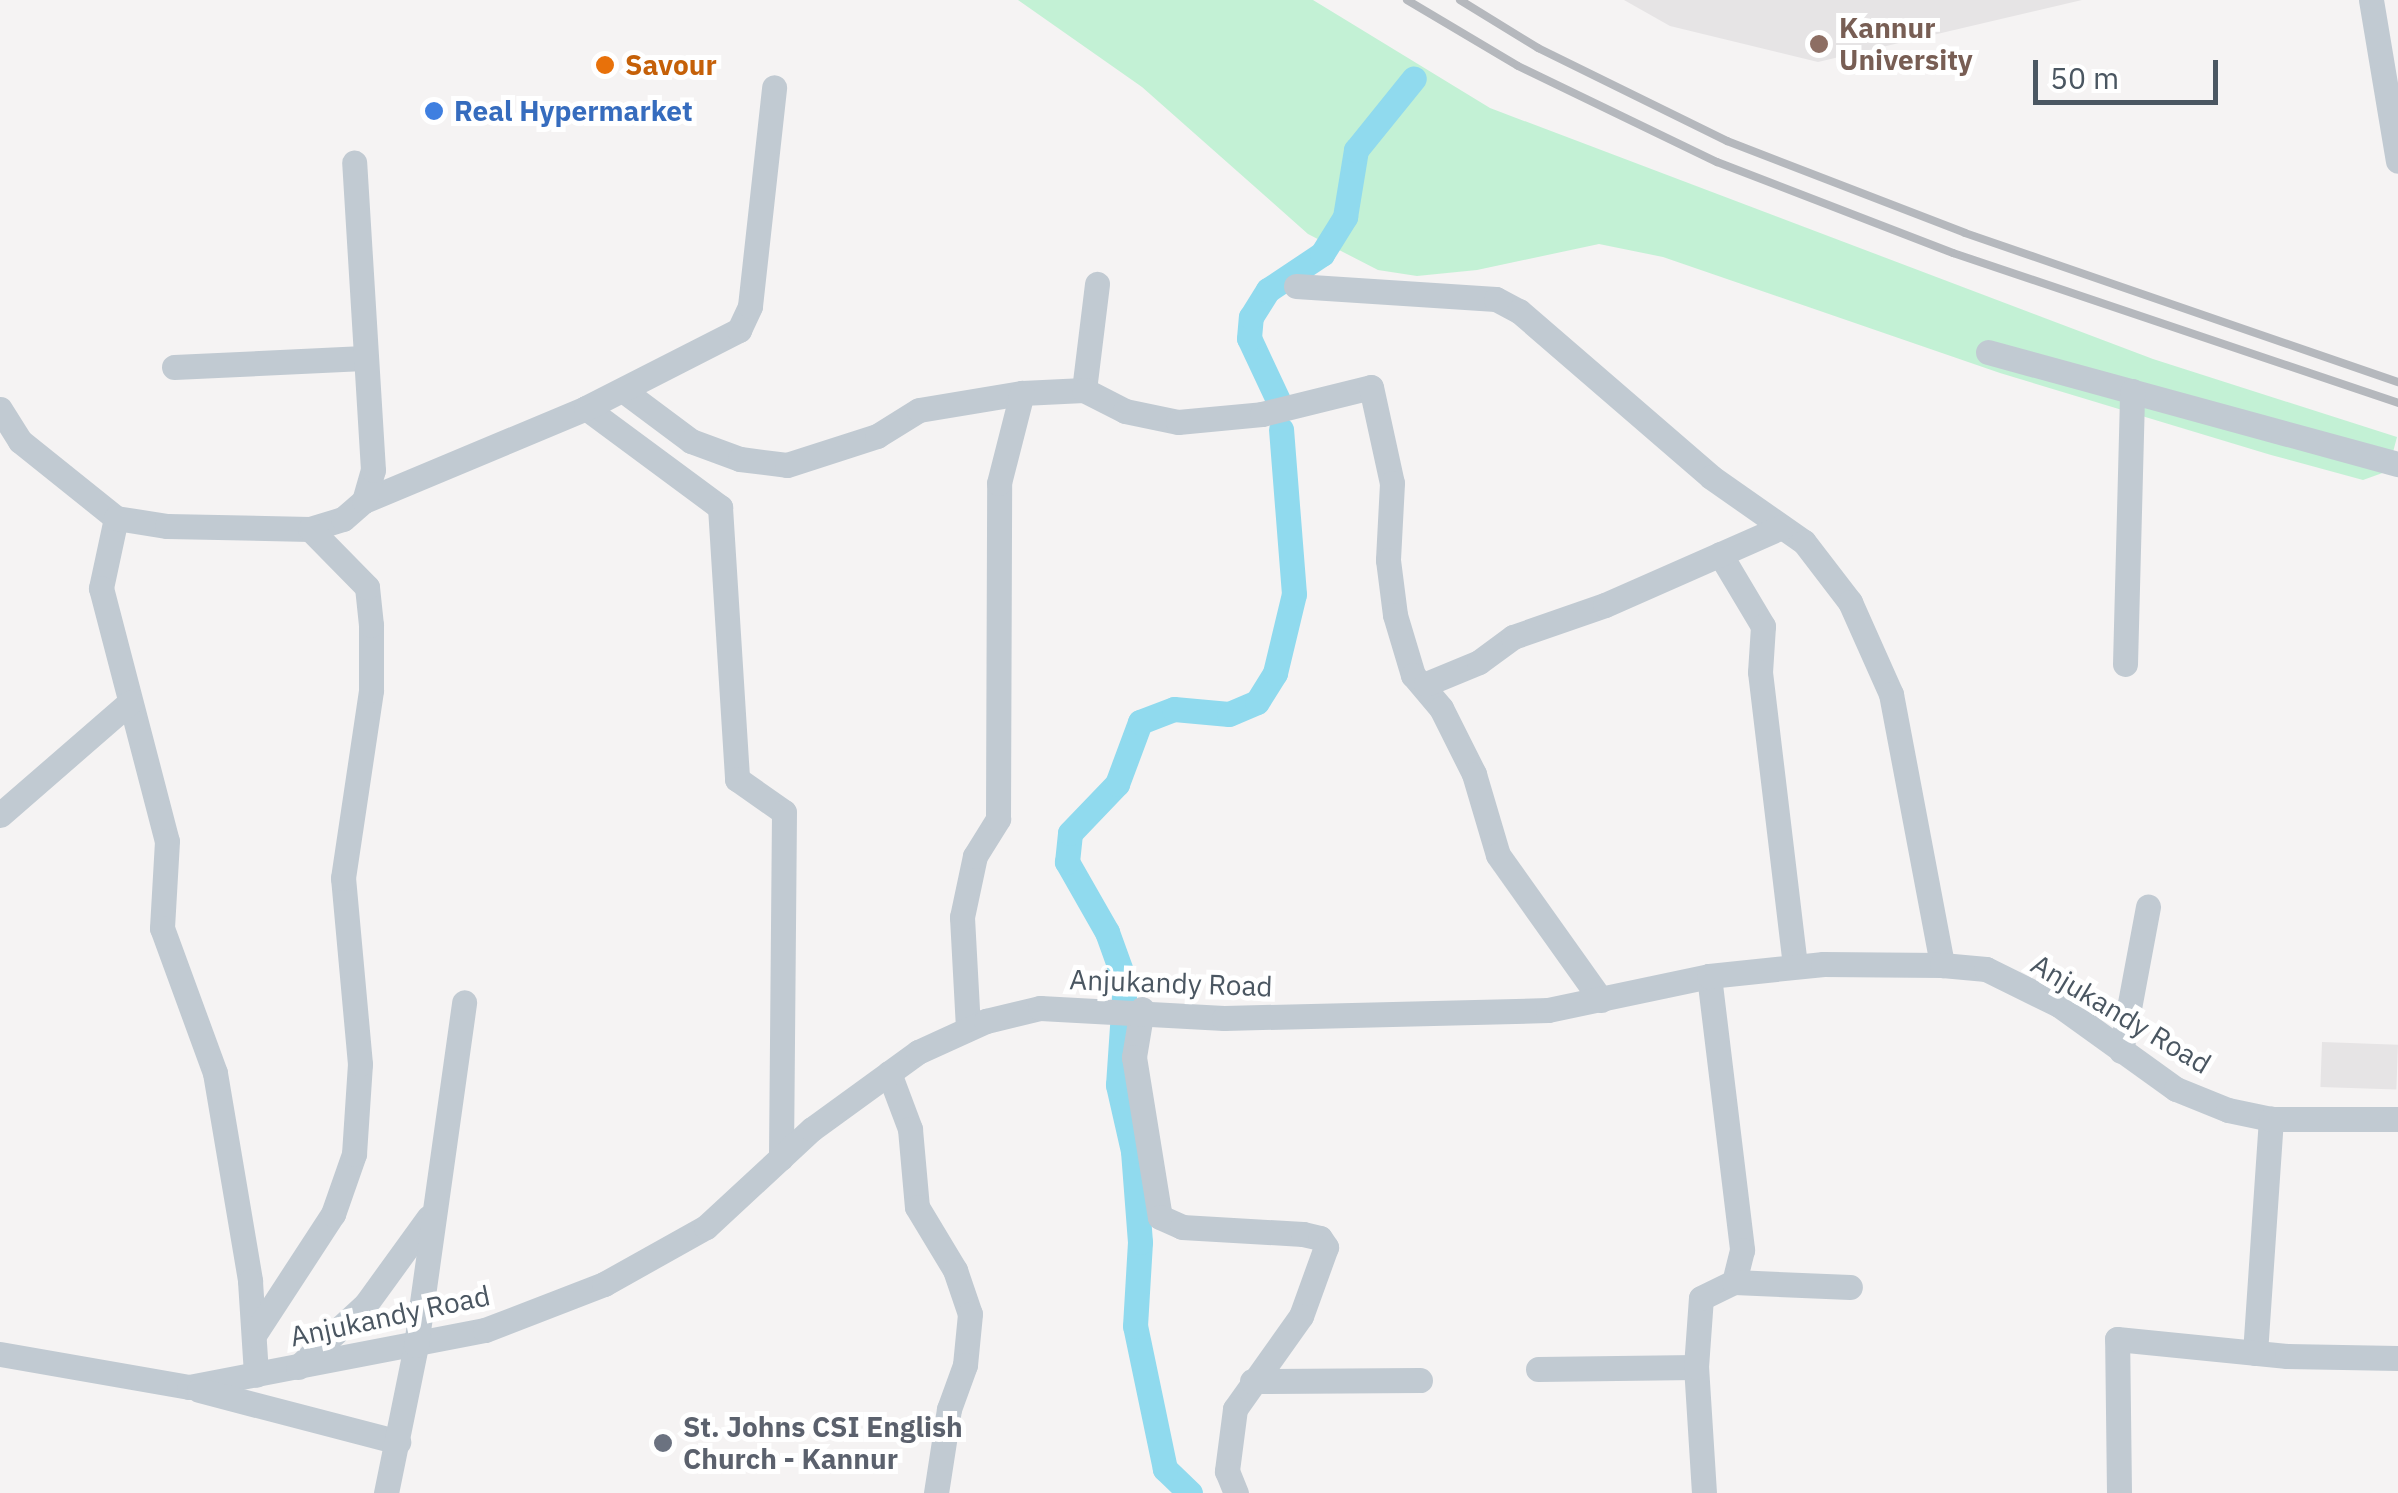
<!DOCTYPE html>
<style>
body{margin:0}
#map{position:relative;width:2398px;height:1493px;overflow:hidden;background:#f5f3f3;font-family:"IBM Plex Sans",sans-serif}
div>[style]{position:absolute}
[style*='--x']{left:calc(var(--x)*1px);top:calc(var(--y)*1px);width:calc(var(--w)*1px);rotate:calc(var(--a)*1deg)}
.education>*{inset:0;background:#e6e4e5;transform-origin:0 0}
.green>*{inset:0;background:#c3f1d5}
.canal>*{height:25px;margin:-12.5px;padding:0 12.5px;transform-origin:12.5px;border-radius:12.5px;background:#90daee}
.minor>*{height:25px;margin:-12.5px;padding:0 12.5px;transform-origin:12.5px;border-radius:12.5px;background:#c1cad2}
.rail>*{height:8px;margin:-4px;padding:0 4px;transform-origin:4px;border-radius:4px;background:#b5b8bd}
.dots>*{width:28px;height:28px;translate:-50% -50%;box-sizing:border-box;border:5px solid #fff;border-radius:50%}
span{translate:-50% -50%;white-space:nowrap;text-align:center;line-height:1.15;-webkit-text-stroke:10px #fff;paint-order:stroke}
.education-label{font-size:28px;color:#785e54;font-weight:700}
.left{translate:0 -50%;text-align:left}
.food-label{font-size:28px;color:#c56008;font-weight:700}
.shop-label{font-size:28px;color:#366cbe;font-weight:700}
.street-label{font-size:28px;color:#4a5661}
.worship-label{font-size:28px;color:#5b616d;font-weight:700}
.scale{position:absolute;left:2033px;top:60px;width:185px;height:45px;box-sizing:border-box;border:5px solid #4a5661;border-top:0;padding-left:12px;font-size:30px;line-height:35px;white-space:nowrap;color:#4a5661;-webkit-text-stroke:8px #fff;paint-order:stroke}
</style>
<div id="map">
<div class="education">
<div style="clip-path:polygon(1624px 0,2082px 0,1818px 62px,1670px 26px)"></div>
<div style="left:2322px;top:1042px;width:76px;height:45px;rotate:2deg"></div>
</div>
<div class="green">
<div style="clip-path:polygon(1018px 0,1313px 0,1490px 108px,2153px 359px,2397px 437px,2388px 471px,2363px 480px,2271px 455px,2000px 373px,1663px 257px,1599px 244px,1477px 270px,1417px 276px,1378px 270px,1308px 234px,1142px 87px)"></div>
</div>
<div class="canal">
<div style="--x:1278;--y:400;--w:68;--a:-115.1"></div>
<div style="--x:1249;--y:338;--w:21;--a:-85"></div>
<div style="--x:1251;--y:317;--w:32;--a:-58"></div>
<div style="--x:1268;--y:290;--w:65;--a:-33.7"></div>
<div style="--x:1322;--y:254;--w:44;--a:-58.1"></div>
<div style="--x:1345;--y:217;--w:68;--a:-80.7"></div>
<div style="--x:1356;--y:150;--w:92;--a:-51.1"></div>
<div style="--x:1190;--y:1493;--w:35;--a:-136"></div>
<div style="--x:1165;--y:1469;--w:146;--a:-101.8"></div>
<div style="--x:1135;--y:1326;--w:84;--a:-86.6"></div>
<div style="--x:1140;--y:1242;--w:91;--a:-94.4"></div>
<div style="--x:1133;--y:1151;--w:68;--a:-102.8"></div>
<div style="--x:1118;--y:1085;--w:103;--a:-86.1"></div>
<div style="--x:1125;--y:982;--w:53;--a:-109.8"></div>
<div style="--x:1107;--y:932;--w:81;--a:-119.7"></div>
<div style="--x:1067;--y:862;--w:29;--a:-84"></div>
<div style="--x:1070;--y:833;--w:68;--a:-46.2"></div>
<div style="--x:1117;--y:784;--w:66;--a:-69.6"></div>
<div style="--x:1140;--y:722;--w:36;--a:-21"></div>
<div style="--x:1174;--y:709;--w:55;--a:5.2"></div>
<div style="--x:1229;--y:714;--w:30;--a:-23"></div>
<div style="--x:1257;--y:702;--w:34;--a:-58"></div>
<div style="--x:1275;--y:673;--w:81;--a:-76.5"></div>
<div style="--x:1294;--y:594;--w:165;--a:-94.5"></div>
</div>
<div class="minor">
<div style="--x:2371;--y:0;--w:163;--a:80.5"></div>
<div style="--x:1296;--y:286;--w:200;--a:3.7"></div>
<div style="--x:1496;--y:299;--w:26;--a:28"></div>
<div style="--x:1519;--y:311;--w:254;--a:40.8"></div>
<div style="--x:1711;--y:477;--w:113;--a:35"></div>
<div style="--x:1804;--y:542;--w:76;--a:52.5"></div>
<div style="--x:1850;--y:602;--w:101;--a:66"></div>
<div style="--x:1891;--y:694;--w:276;--a:79.3"></div>
<div style="--x:1988;--y:352;--w:425;--a:15.3"></div>
<div style="--x:174;--y:367;--w:190;--a:-2.7"></div>
<div style="--x:1084;--y:390;--w:107;--a:-83"></div>
<div style="--x:624;--y:391;--w:84;--a:36.7"></div>
<div style="--x:691;--y:441;--w:52;--a:20.2"></div>
<div style="--x:740;--y:459;--w:47;--a:7.3"></div>
<div style="--x:787;--y:465;--w:95;--a:-17.9"></div>
<div style="--x:877;--y:436;--w:49;--a:-31.8"></div>
<div style="--x:919;--y:410;--w:104;--a:-9.4"></div>
<div style="--x:1022;--y:393;--w:62;--a:-2.8"></div>
<div style="--x:1084;--y:390;--w:46;--a:27.1"></div>
<div style="--x:1125;--y:411;--w:54;--a:11.7"></div>
<div style="--x:1178;--y:422;--w:84;--a:-5.4"></div>
<div style="--x:1262;--y:414;--w:112;--a:-13.9"></div>
<div style="--x:1371;--y:387;--w:98;--a:77.7"></div>
<div style="--x:1392;--y:483;--w:77;--a:93"></div>
<div style="--x:1388;--y:560;--w:55;--a:82.7"></div>
<div style="--x:1395;--y:615;--w:63;--a:73.3"></div>
<div style="--x:1413;--y:675;--w:43;--a:49.7"></div>
<div style="--x:1441;--y:708;--w:74;--a:63.4"></div>
<div style="--x:1474;--y:774;--w:84;--a:73.5"></div>
<div style="--x:1498;--y:855;--w:178;--a:54.6"></div>
<div style="--x:586;--y:408;--w:167;--a:36.5"></div>
<div style="--x:720;--y:507;--w:273;--a:86.4"></div>
<div style="--x:737;--y:779;--w:57;--a:35.1"></div>
<div style="--x:784;--y:812;--w:346;--a:90.5"></div>
<div style="--x:0;--y:409;--w:38;--a:58"></div>
<div style="--x:20;--y:441;--w:123;--a:38.7"></div>
<div style="--x:116;--y:518;--w:72;--a:102.1"></div>
<div style="--x:101;--y:588;--w:261;--a:75.4"></div>
<div style="--x:167;--y:841;--w:87;--a:93.3"></div>
<div style="--x:162;--y:928;--w:154;--a:69.9"></div>
<div style="--x:215;--y:1073;--w:211;--a:80.4"></div>
<div style="--x:250;--y:1281;--w:94;--a:86.3"></div>
<div style="--x:364;--y:501;--w:241;--a:-22.7"></div>
<div style="--x:586;--y:408;--w:172;--a:-27"></div>
<div style="--x:739;--y:330;--w:26;--a:-65"></div>
<div style="--x:750;--y:306;--w:220;--a:-83.7"></div>
<div style="--x:116;--y:518;--w:52;--a:8.9"></div>
<div style="--x:167;--y:526;--w:143;--a:1.2"></div>
<div style="--x:310;--y:529;--w:34;--a:-17"></div>
<div style="--x:343;--y:519;--w:28;--a:-41"></div>
<div style="--x:364;--y:501;--w:32;--a:-74"></div>
<div style="--x:373;--y:470;--w:308;--a:-93.5"></div>
<div style="--x:1720;--y:554;--w:84;--a:59.2"></div>
<div style="--x:1763;--y:626;--w:46;--a:93.7"></div>
<div style="--x:1760;--y:672;--w:296;--a:83.2"></div>
<div style="--x:2125;--y:664;--w:273;--a:-88.5"></div>
<div style="--x:1426;--y:684;--w:57;--a:-22.5"></div>
<div style="--x:1479;--y:662;--w:42;--a:-36.3"></div>
<div style="--x:1513;--y:637;--w:97;--a:-19.2"></div>
<div style="--x:1605;--y:605;--w:193;--a:-23.8"></div>
<div style="--x:0;--y:815;--w:171;--a:-41"></div>
<div style="--x:1709;--y:976;--w:276;--a:83.1"></div>
<div style="--x:1742;--y:1250;--w:33;--a:104"></div>
<div style="--x:1142;--y:1009;--w:49;--a:99.5"></div>
<div style="--x:1134;--y:1057;--w:162;--a:80.8"></div>
<div style="--x:1160;--y:1217;--w:24;--a:24"></div>
<div style="--x:1182;--y:1227;--w:121;--a:3.3"></div>
<div style="--x:1303;--y:1234;--w:17;--a:13"></div>
<div style="--x:1320;--y:1238;--w:11;--a:56"></div>
<div style="--x:1326;--y:1247;--w:73;--a:109.9"></div>
<div style="--x:1301;--y:1316;--w:114;--a:125.4"></div>
<div style="--x:1235;--y:1409;--w:63;--a:97.4"></div>
<div style="--x:1227;--y:1471;--w:24;--a:68"></div>
<div style="--x:968;--y:1028;--w:111;--a:-93.1"></div>
<div style="--x:962;--y:917;--w:62;--a:-78"></div>
<div style="--x:975;--y:856;--w:44;--a:-58.1"></div>
<div style="--x:998;--y:819;--w:336;--a:-89.8"></div>
<div style="--x:999;--y:483;--w:93;--a:-75.7"></div>
<div style="--x:2121;--y:1051;--w:147;--a:-79.4"></div>
<div style="--x:889;--y:1073;--w:60;--a:69.4"></div>
<div style="--x:910;--y:1129;--w:78;--a:84.9"></div>
<div style="--x:917;--y:1207;--w:74;--a:58.9"></div>
<div style="--x:955;--y:1270;--w:46;--a:71.2"></div>
<div style="--x:970;--y:1314;--w:51;--a:95.6"></div>
<div style="--x:965;--y:1365;--w:47;--a:110"></div>
<div style="--x:949;--y:1409;--w:85;--a:98.8"></div>
<div style="--x:254;--y:1335;--w:145;--a:-56.9"></div>
<div style="--x:333;--y:1214;--w:64;--a:-70.7"></div>
<div style="--x:354;--y:1154;--w:90;--a:-86.2"></div>
<div style="--x:360;--y:1064;--w:187;--a:-95.2"></div>
<div style="--x:343;--y:878;--w:190;--a:-81.5"></div>
<div style="--x:371;--y:690;--w:65;--a:-90"></div>
<div style="--x:371;--y:625;--w:38;--a:-96"></div>
<div style="--x:367;--y:587;--w:81;--a:-134.5"></div>
<div style="--x:2255;--y:1353;--w:235;--a:-86.1"></div>
<div style="--x:0;--y:1354;--w:192;--a:9.9"></div>
<div style="--x:189;--y:1387;--w:301;--a:-10.9"></div>
<div style="--x:485;--y:1330;--w:128;--a:-21.1"></div>
<div style="--x:604;--y:1284;--w:117;--a:-29.2"></div>
<div style="--x:706;--y:1227;--w:144;--a:-42.8"></div>
<div style="--x:812;--y:1129;--w:131;--a:-36"></div>
<div style="--x:918;--y:1052;--w:75;--a:-24.5"></div>
<div style="--x:986;--y:1021;--w:56;--a:-13.5"></div>
<div style="--x:1040;--y:1008;--w:184;--a:3.1"></div>
<div style="--x:1224;--y:1018;--w:324;--a:-1.4"></div>
<div style="--x:1548;--y:1010;--w:165;--a:-11.9"></div>
<div style="--x:1709;--y:976;--w:115;--a:-6"></div>
<div style="--x:1823;--y:964;--w:119;--a:0.5"></div>
<div style="--x:1942;--y:965;--w:44;--a:5.2"></div>
<div style="--x:1986;--y:969;--w:81;--a:26.3"></div>
<div style="--x:2059;--y:1005;--w:144;--a:35.7"></div>
<div style="--x:2176;--y:1089;--w:56;--a:22"></div>
<div style="--x:2228;--y:1110;--w:44;--a:11.8"></div>
<div style="--x:2271;--y:1119;--w:127;--a:0"></div>
<div style="--x:298;--y:1367;--w:93;--a:-42.8"></div>
<div style="--x:366;--y:1304;--w:107;--a:-54.1"></div>
<div style="--x:1538;--y:1369;--w:158;--a:-0.7"></div>
<div style="--x:1252;--y:1381;--w:168;--a:-0.3"></div>
<div style="--x:199;--y:1390;--w:206;--a:14.6"></div>
<div style="--x:386;--y:1493;--w:151;--a:-78.5"></div>
<div style="--x:416;--y:1345;--w:346;--a:-82"></div>
<div style="--x:1704;--y:1493;--w:126;--a:-93.6"></div>
<div style="--x:1696;--y:1367;--w:69;--a:-85.9"></div>
<div style="--x:1701;--y:1298;--w:37;--a:-26"></div>
<div style="--x:1734;--y:1282;--w:116;--a:2.5"></div>
<div style="--x:2119;--y:1493;--w:154;--a:-90.7"></div>
<div style="--x:2117;--y:1339;--w:171;--a:5.7"></div>
<div style="--x:2287;--y:1356;--w:111;--a:1"></div>
</div>
<div class="rail">
<div style="--x:1407;--y:0;--w:129;--a:30.7"></div>
<div style="--x:1518;--y:66;--w:221;--a:25.8"></div>
<div style="--x:1717;--y:162;--w:253;--a:21.1"></div>
<div style="--x:1953;--y:253;--w:470;--a:18.6"></div>
<div style="--x:1460;--y:0;--w:92;--a:31.6"></div>
<div style="--x:1538;--y:48;--w:211;--a:26.2"></div>
<div style="--x:1727;--y:141;--w:255;--a:21.1"></div>
<div style="--x:1965;--y:233;--w:458;--a:19"></div>
</div>
<div class="dots">
<div style="left:1819px;top:44px;background:#8d6e63"></div>
<div style="left:605px;top:65px;background:#e8710a"></div>
<div style="left:434px;top:111px;background:#3f7fe0"></div>
<div style="left:663px;top:1443px;background:#6b7280"></div>
</div>
<div class="education-label">
<span class="left" style="left:1839px;top:44px">Kannur<br>University</span>
</div>
<div class="food-label">
<span class="left" style="left:625px;top:65px">Savour</span>
</div>
<div class="shop-label">
<span class="left" style="left:454px;top:111px">Real Hypermarket</span>
</div>
<div class="street-label">
<span style="left:1171px;top:983px;rotate:2deg">Anjukandy Road</span>
<span style="left:2121px;top:1014px;rotate:31deg">Anjukandy Road</span>
<span style="left:390px;top:1316px;rotate:-12deg">Anjukandy Road</span>
</div>
<div class="worship-label">
<span class="left" style="left:683px;top:1443px">St. Johns CSI English<br>Church - Kannur</span>
</div>
<div class="scale">50 m</div>
</div>
